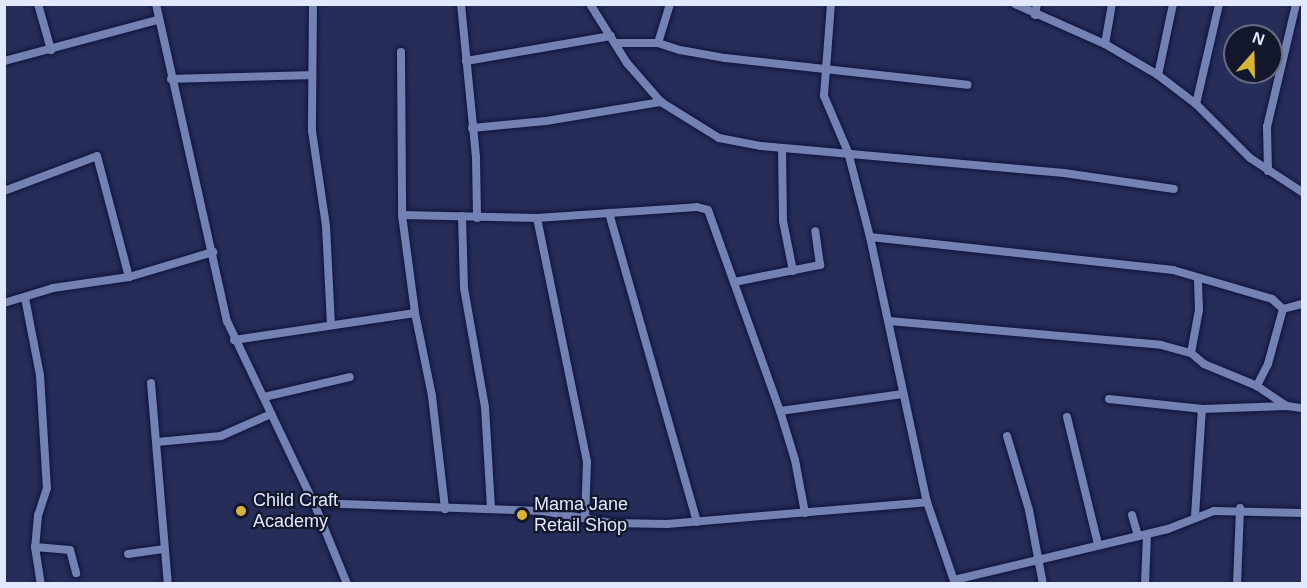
<!DOCTYPE html>
<style>
body{margin:0}
#map{position:relative;width:1307px;height:588px;overflow:hidden;background:#252d58;font-family:Arial,sans-serif}
div>[style]{position:absolute}
[style*='--x']{left:calc(var(--x)*1px);top:calc(var(--y)*1px);width:calc(var(--w)*1px);rotate:calc(var(--a)*1deg)}
.roads{filter:drop-shadow(0 0 2px #0f133c) drop-shadow(0 0 2px #0f133c)}
.minor>*{height:8px;margin:-4px;padding:0 4px;transform-origin:4px;border-radius:4px;background:#7481b3}
.dots>*{width:16px;height:16px;translate:-50% -50%;box-sizing:border-box;border:3px solid #13172b;border-radius:50%}
span{translate:-50% -50%;white-space:nowrap;text-align:center;line-height:1.15;-webkit-text-stroke:4.5px #13172b;paint-order:stroke}
.poi-label{font-size:18px;color:#e2e8fe}
.left{translate:0 -50%;text-align:left}
.frame{position:absolute;inset:0;border:6px solid #e2e8fe;pointer-events:none}
.north{position:absolute;left:1223px;top:24px;width:60px;height:60px;box-sizing:border-box;background:#13172b;border:2px solid #666b7f;border-radius:50%;rotate:20deg;font-size:16px;font-weight:700;line-height:24px;text-align:center;color:#e2e8fe}
.north::after{content:'';display:block;margin:auto;width:21px;height:27px;background:#d7b534;clip-path:polygon(50% 0,100% 100%,50% 72%,0 100%)}
</style>
<div id="map">
<div class="roads">
<div class="minor">
<div style="--x:38;--y:4;--w:48;--a:74.2"></div>
<div style="--x:156;--y:4;--w:325;--a:77.4"></div>
<div style="--x:227;--y:321;--w:202;--a:64.5"></div>
<div style="--x:314;--y:503;--w:87;--a:67.8"></div>
<div style="--x:313;--y:4;--w:127;--a:90.5"></div>
<div style="--x:312;--y:131;--w:96;--a:81.6"></div>
<div style="--x:326;--y:226;--w:98;--a:87.1"></div>
<div style="--x:461;--y:4;--w:155;--a:84.4"></div>
<div style="--x:476;--y:158;--w:60;--a:89"></div>
<div style="--x:590;--y:4;--w:70;--a:57.9"></div>
<div style="--x:627;--y:63;--w:52;--a:48.9"></div>
<div style="--x:661;--y:102;--w:68;--a:31.8"></div>
<div style="--x:719;--y:138;--w:43;--a:10.8"></div>
<div style="--x:761;--y:146;--w:304;--a:5.1"></div>
<div style="--x:1064;--y:173;--w:111;--a:8.3"></div>
<div style="--x:670;--y:4;--w:41;--a:107.1"></div>
<div style="--x:658;--y:43;--w:23;--a:18"></div>
<div style="--x:680;--y:50;--w:46;--a:10.1"></div>
<div style="--x:725;--y:58;--w:244;--a:6.3"></div>
<div style="--x:831;--y:4;--w:92;--a:94.4"></div>
<div style="--x:824;--y:96;--w:61;--a:66.8"></div>
<div style="--x:848;--y:152;--w:88;--a:75.5"></div>
<div style="--x:870;--y:237;--w:271;--a:77.9"></div>
<div style="--x:927;--y:502;--w:87;--a:71.1"></div>
<div style="--x:1015;--y:4;--w:98;--a:24"></div>
<div style="--x:1105;--y:44;--w:61;--a:30.3"></div>
<div style="--x:1158;--y:75;--w:48;--a:37.3"></div>
<div style="--x:1196;--y:104;--w:76;--a:45"></div>
<div style="--x:1250;--y:158;--w:62;--a:33.2"></div>
<div style="--x:1035;--y:15;--w:11;--a:-80"></div>
<div style="--x:615;--y:43;--w:43;--a:0"></div>
<div style="--x:1105;--y:44;--w:41;--a:-80.1"></div>
<div style="--x:401;--y:52;--w:163;--a:89.6"></div>
<div style="--x:402;--y:215;--w:99;--a:82.4"></div>
<div style="--x:415;--y:313;--w:85;--a:78.4"></div>
<div style="--x:432;--y:396;--w:114;--a:83.4"></div>
<div style="--x:4;--y:61;--w:158;--a:-15"></div>
<div style="--x:466;--y:61;--w:147;--a:-9.8"></div>
<div style="--x:1158;--y:75;--w:73;--a:-78.1"></div>
<div style="--x:171;--y:79;--w:140;--a:-1.6"></div>
<div style="--x:1196;--y:104;--w:103;--a:-77"></div>
<div style="--x:472;--y:128;--w:74;--a:-5.4"></div>
<div style="--x:546;--y:121;--w:117;--a:-9.4"></div>
<div style="--x:782;--y:148;--w:73;--a:89.2"></div>
<div style="--x:783;--y:221;--w:51;--a:78.7"></div>
<div style="--x:1268;--y:171;--w:44;--a:-91.3"></div>
<div style="--x:1267;--y:127;--w:126;--a:-76.7"></div>
<div style="--x:4;--y:191;--w:99;--a:-20.6"></div>
<div style="--x:97;--y:156;--w:125;--a:75.2"></div>
<div style="--x:609;--y:213;--w:321;--a:74.1"></div>
<div style="--x:402;--y:215;--w:135;--a:1.3"></div>
<div style="--x:537;--y:218;--w:160;--a:-3.9"></div>
<div style="--x:697;--y:207;--w:11;--a:15"></div>
<div style="--x:708;--y:210;--w:214;--a:70.3"></div>
<div style="--x:780;--y:411;--w:51;--a:73"></div>
<div style="--x:795;--y:460;--w:54;--a:79.3"></div>
<div style="--x:462;--y:216;--w:72;--a:88.4"></div>
<div style="--x:464;--y:288;--w:121;--a:80"></div>
<div style="--x:485;--y:407;--w:101;--a:86.6"></div>
<div style="--x:537;--y:218;--w:249;--a:78.4"></div>
<div style="--x:587;--y:462;--w:56;--a:92"></div>
<div style="--x:870;--y:237;--w:305;--a:6.2"></div>
<div style="--x:1173;--y:270;--w:103;--a:16.3"></div>
<div style="--x:1272;--y:299;--w:15;--a:42"></div>
<div style="--x:1283;--y:309;--w:57;--a:105.3"></div>
<div style="--x:1268;--y:364;--w:25;--a:117"></div>
<div style="--x:734;--y:282;--w:88;--a:-11.2"></div>
<div style="--x:820;--y:265;--w:34;--a:-98"></div>
<div style="--x:25;--y:298;--w:78;--a:79"></div>
<div style="--x:40;--y:375;--w:113;--a:86.5"></div>
<div style="--x:47;--y:488;--w:28;--a:108"></div>
<div style="--x:38;--y:515;--w:32;--a:95"></div>
<div style="--x:35;--y:547;--w:37;--a:81"></div>
<div style="--x:4;--y:303;--w:51;--a:-17"></div>
<div style="--x:53;--y:288;--w:77;--a:-8.2"></div>
<div style="--x:129;--y:277;--w:88;--a:-16.6"></div>
<div style="--x:1283;--y:309;--w:20;--a:-15"></div>
<div style="--x:889;--y:321;--w:273;--a:5"></div>
<div style="--x:1161;--y:345;--w:31;--a:15"></div>
<div style="--x:1191;--y:353;--w:17;--a:40"></div>
<div style="--x:1204;--y:364;--w:57;--a:22.5"></div>
<div style="--x:1257;--y:386;--w:36;--a:34"></div>
<div style="--x:1287;--y:406;--w:15;--a:8"></div>
<div style="--x:234;--y:340;--w:183;--a:-8.5"></div>
<div style="--x:1191;--y:353;--w:44;--a:-79.5"></div>
<div style="--x:1199;--y:310;--w:32;--a:-92"></div>
<div style="--x:151;--y:383;--w:202;--a:85.2"></div>
<div style="--x:264;--y:397;--w:88;--a:-13.1"></div>
<div style="--x:1109;--y:399;--w:94;--a:6.1"></div>
<div style="--x:1202;--y:409;--w:85;--a:-2"></div>
<div style="--x:780;--y:411;--w:124;--a:-7.9"></div>
<div style="--x:1067;--y:417;--w:131;--a:76.3"></div>
<div style="--x:1007;--y:436;--w:77;--a:73.4"></div>
<div style="--x:1029;--y:510;--w:75;--a:79.3"></div>
<div style="--x:157;--y:442;--w:64;--a:-5.4"></div>
<div style="--x:221;--y:436;--w:55;--a:-23.7"></div>
<div style="--x:314;--y:503;--w:229;--a:2"></div>
<div style="--x:543;--y:511;--w:69;--a:10"></div>
<div style="--x:611;--y:523;--w:56;--a:1"></div>
<div style="--x:667;--y:524;--w:261;--a:-4.8"></div>
<div style="--x:1132;--y:515;--w:22;--a:74"></div>
<div style="--x:1195;--y:516;--w:107;--a:-86.3"></div>
<div style="--x:35;--y:547;--w:35;--a:5"></div>
<div style="--x:70;--y:550;--w:24;--a:75"></div>
<div style="--x:128;--y:554;--w:37;--a:-8"></div>
<div style="--x:954;--y:580;--w:220;--a:-13.4"></div>
<div style="--x:1168;--y:529;--w:49;--a:-21.4"></div>
<div style="--x:1214;--y:511;--w:88;--a:1.3"></div>
<div style="--x:1145;--y:584;--w:49;--a:-87.7"></div>
<div style="--x:1237;--y:584;--w:76;--a:-87.7"></div>
</div>
</div>
<div class="dots">
<div style="left:241px;top:511px;background:#d7b534"></div>
<div style="left:522px;top:515px;background:#d7b534"></div>
</div>
<div class="poi-label">
<span class="left" style="left:253px;top:511px">Child Craft<br>Academy</span>
<span class="left" style="left:534px;top:515px">Mama Jane<br>Retail Shop</span>
</div>
<div class="frame"></div>
<div class="north">N</div>
</div>
